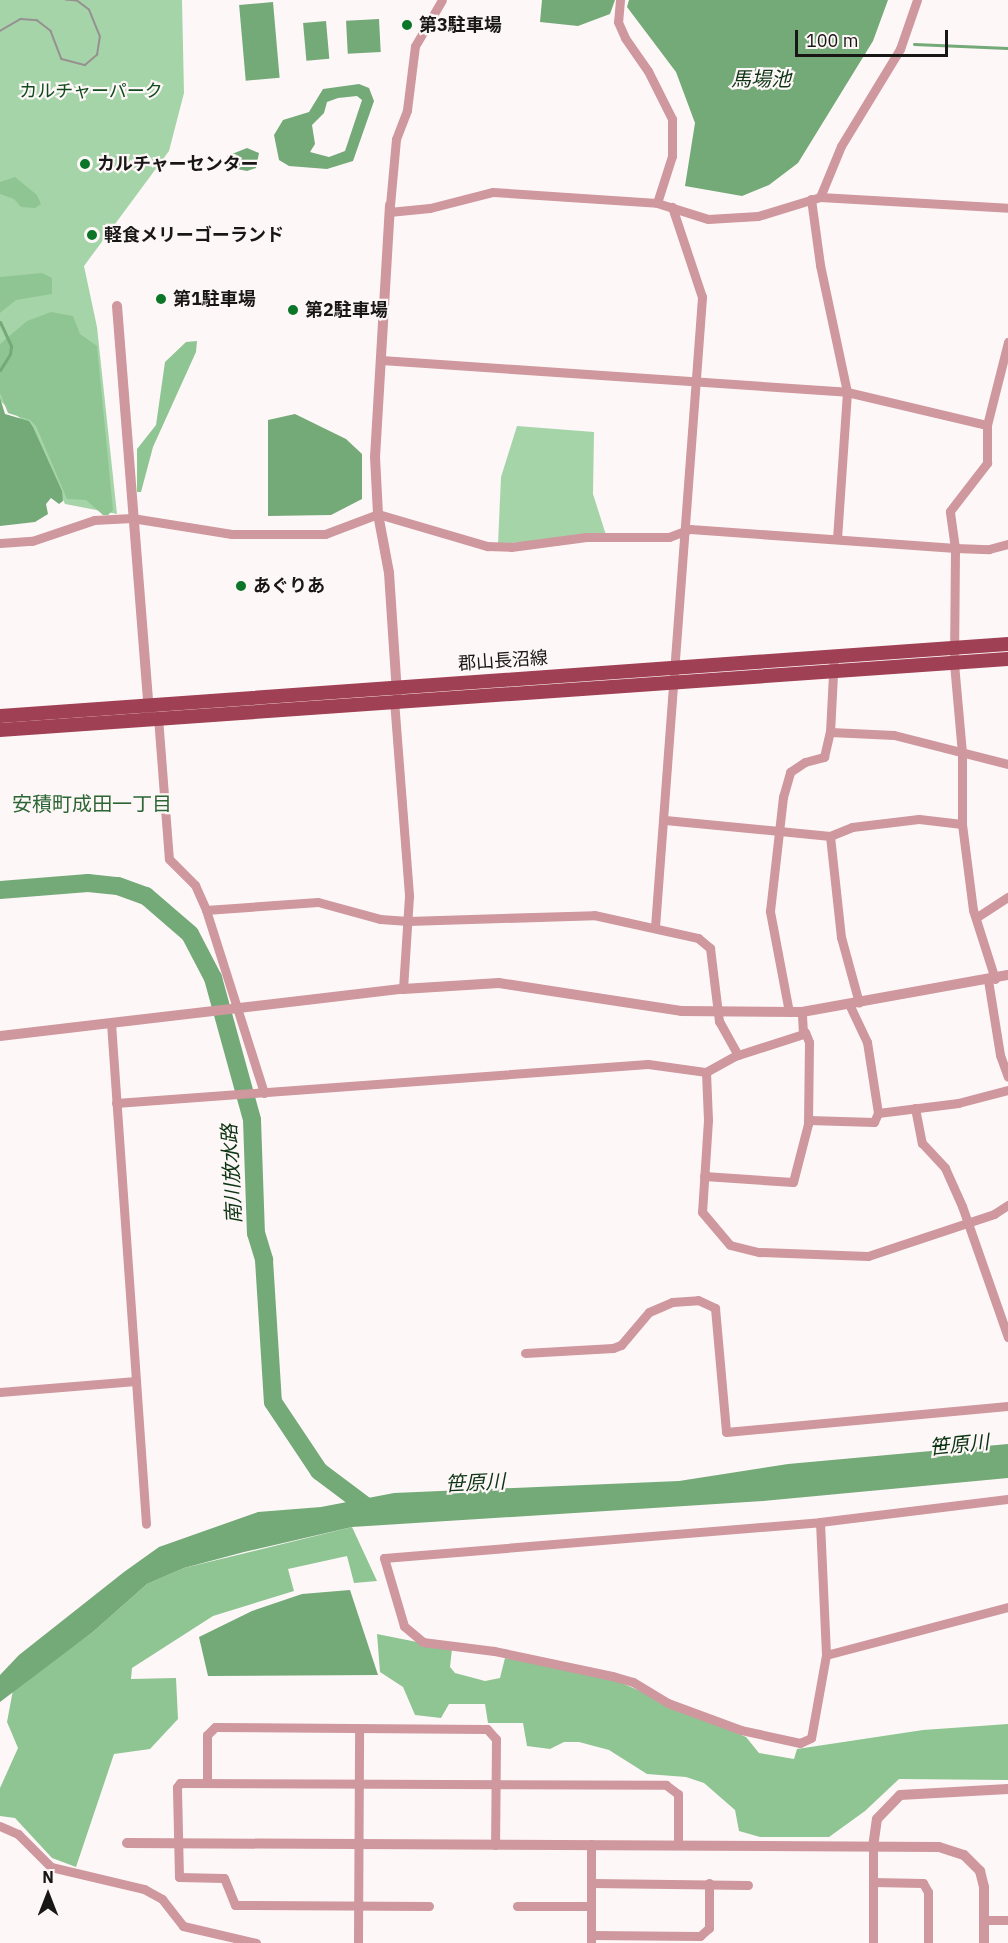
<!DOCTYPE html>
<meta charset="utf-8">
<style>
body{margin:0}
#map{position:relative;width:1008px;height:1943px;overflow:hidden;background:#fef7f8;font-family:"IBM Plex Sans","Noto Sans JP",sans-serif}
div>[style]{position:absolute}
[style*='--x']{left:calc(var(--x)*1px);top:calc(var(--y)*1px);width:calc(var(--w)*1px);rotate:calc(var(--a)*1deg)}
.green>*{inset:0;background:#a6d4a9}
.forest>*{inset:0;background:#8fc593}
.water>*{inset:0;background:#74a978;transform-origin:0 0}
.stream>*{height:3px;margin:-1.5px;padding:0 1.5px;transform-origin:1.5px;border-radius:1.5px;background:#74a978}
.river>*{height:18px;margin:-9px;padding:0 9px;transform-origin:9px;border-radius:9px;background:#74a978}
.minor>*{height:9px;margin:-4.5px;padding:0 4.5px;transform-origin:4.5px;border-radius:4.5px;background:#cf979e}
.tertiary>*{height:10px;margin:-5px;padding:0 5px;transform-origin:5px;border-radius:5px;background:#cf979e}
.primary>*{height:14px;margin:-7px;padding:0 7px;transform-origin:7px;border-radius:7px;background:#a04054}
.tram>*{height:1.5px;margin:-0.75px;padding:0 0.75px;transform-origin:0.75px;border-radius:0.75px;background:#969191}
.dots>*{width:16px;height:16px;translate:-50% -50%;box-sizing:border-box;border:3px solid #fef7f8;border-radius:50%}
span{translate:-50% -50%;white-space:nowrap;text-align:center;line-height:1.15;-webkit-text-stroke:4.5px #fef7f8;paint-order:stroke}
.poi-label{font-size:18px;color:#191616;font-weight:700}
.left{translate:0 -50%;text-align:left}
.park-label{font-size:18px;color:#104b1c}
.street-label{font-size:18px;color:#191616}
.water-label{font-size:20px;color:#0c3413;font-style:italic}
.neighbourhood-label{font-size:20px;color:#2c6634}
.north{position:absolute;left:18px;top:1865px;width:60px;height:60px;-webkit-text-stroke:4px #fef7f8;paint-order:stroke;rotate:0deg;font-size:16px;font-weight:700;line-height:24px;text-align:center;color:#191616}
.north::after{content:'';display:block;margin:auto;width:21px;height:27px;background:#191616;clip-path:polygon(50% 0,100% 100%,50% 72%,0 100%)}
.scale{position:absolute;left:795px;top:30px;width:153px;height:27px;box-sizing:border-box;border:3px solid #191616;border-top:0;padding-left:8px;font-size:18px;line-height:21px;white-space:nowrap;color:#191616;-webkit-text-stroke:4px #fef7f8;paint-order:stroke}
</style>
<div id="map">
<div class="green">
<div style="clip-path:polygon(0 0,182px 0,184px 93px,169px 151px,84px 266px,97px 327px,117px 514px,65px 504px,29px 426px,0 401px)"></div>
<div style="clip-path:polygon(517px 426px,594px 432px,593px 494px,606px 535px,498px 544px,501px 477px)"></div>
</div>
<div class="forest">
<div style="clip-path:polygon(15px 177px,37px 195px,41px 204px,35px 208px,21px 207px,14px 199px,0 194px,0 182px)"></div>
<div style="clip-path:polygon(42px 273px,52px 278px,52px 294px,16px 300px,0 313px,0 277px)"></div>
<div style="clip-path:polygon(51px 312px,73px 316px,80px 334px,97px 346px,113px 510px,108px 515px,103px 515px,86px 500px,67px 499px,36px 426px,30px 420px,8px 413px,0 393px,0 344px,27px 321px)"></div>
<div style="clip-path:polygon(197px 341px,196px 352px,153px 447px,141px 492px,137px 492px,137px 449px,156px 425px,165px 362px,186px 342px)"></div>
<div style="clip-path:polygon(352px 1527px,377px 1581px,354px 1583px,347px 1556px,288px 1569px,294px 1591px,213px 1616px,132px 1668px,131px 1679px,176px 1678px,178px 1719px,150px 1749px,114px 1754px,76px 1867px,52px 1858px,15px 1818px,0 1816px,0 1788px,18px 1748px,7px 1722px,13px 1690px,94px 1631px,147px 1584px,184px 1568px)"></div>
<div style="clip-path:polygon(377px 1634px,452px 1649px,450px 1667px,455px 1673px,485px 1681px,500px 1678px,505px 1658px,617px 1681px,746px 1737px,759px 1753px,794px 1759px,797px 1749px,923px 1730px,1008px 1724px,1008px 1780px,899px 1779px,865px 1811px,829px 1837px,760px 1837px,739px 1831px,735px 1810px,704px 1783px,686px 1777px,647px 1774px,609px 1750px,579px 1742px,564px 1742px,550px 1749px,527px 1746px,523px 1723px,488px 1723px,485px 1704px,449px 1704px,441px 1718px,415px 1715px,403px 1687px,380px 1672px)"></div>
</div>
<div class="water">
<div style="clip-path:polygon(542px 0,615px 0,610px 14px,578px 26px,540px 22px)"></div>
<div style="clip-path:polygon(629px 0,888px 0,873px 41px,798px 163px,769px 185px,742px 196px,685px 186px,695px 123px,676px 72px,627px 7px)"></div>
<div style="left:273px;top:2px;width:76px;height:34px;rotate:85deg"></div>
<div style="left:379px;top:19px;width:33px;height:33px;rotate:87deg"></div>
<div style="left:326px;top:21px;width:38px;height:23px;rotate:85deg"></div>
<div style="clip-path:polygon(evenodd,359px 84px,369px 88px,374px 101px,353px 161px,327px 169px,289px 166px,279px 160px,274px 135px,283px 120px,309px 112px,323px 89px,359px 84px,338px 98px,357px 96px,362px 100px,345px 151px,329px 157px,310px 152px,315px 144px,312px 125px,324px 113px,327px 102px,338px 98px)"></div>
<div style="clip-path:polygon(247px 148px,259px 153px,256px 168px,247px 171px,227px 167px,227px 156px)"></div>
<div style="clip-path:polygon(0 398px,5px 414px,29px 421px,33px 427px,62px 491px,63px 501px,59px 504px,51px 498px,46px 504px,48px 514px,35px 522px,0 526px)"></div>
<div style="clip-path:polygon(295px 414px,346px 439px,362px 454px,362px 499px,331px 515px,268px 516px,268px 420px)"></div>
<div style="clip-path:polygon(1008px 1444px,1008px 1478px,763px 1501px,352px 1527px,244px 1552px,184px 1568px,147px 1584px,94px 1631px,0 1702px,0 1675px,19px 1655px,124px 1572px,159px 1547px,258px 1512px,321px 1507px,394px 1493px,679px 1481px,788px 1464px)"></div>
<div style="clip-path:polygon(350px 1590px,378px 1675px,208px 1676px,199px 1637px,252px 1611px,302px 1594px)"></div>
</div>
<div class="stream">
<div style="--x:914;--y:44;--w:94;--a:2.4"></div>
<div style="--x:0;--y:322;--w:26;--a:65"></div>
<div style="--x:11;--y:346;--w:8;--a:97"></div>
<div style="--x:10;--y:354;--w:19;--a:122"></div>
</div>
<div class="river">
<div style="--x:0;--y:890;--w:88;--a:-4.5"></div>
<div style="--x:88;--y:883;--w:30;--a:6"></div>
<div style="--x:118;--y:886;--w:30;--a:20"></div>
<div style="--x:146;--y:896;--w:58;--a:40.8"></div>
<div style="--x:190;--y:934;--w:50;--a:62.4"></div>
<div style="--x:213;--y:978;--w:147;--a:74.6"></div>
<div style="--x:252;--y:1120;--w:113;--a:88"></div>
<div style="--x:256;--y:1233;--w:28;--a:73"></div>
<div style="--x:264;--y:1260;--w:142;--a:86.4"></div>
<div style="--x:273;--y:1402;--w:83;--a:56.3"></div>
<div style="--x:319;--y:1471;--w:70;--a:36.9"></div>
</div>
<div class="minor">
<div style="--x:620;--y:0;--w:22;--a:95"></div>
<div style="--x:618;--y:22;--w:17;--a:66"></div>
<div style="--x:625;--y:38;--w:40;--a:55.1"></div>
<div style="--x:648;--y:71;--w:54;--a:63.4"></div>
<div style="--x:672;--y:119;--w:37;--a:90"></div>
<div style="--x:672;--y:156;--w:49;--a:107.7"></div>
<div style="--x:820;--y:197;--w:55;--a:-67.6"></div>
<div style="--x:841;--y:146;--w:114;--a:-58.7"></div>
<div style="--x:900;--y:49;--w:52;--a:-70.9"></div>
<div style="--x:811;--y:199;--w:67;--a:82.2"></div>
<div style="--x:820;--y:265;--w:130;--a:78"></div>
<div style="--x:847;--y:392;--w:147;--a:93.9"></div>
<div style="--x:390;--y:205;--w:66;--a:-84.8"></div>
<div style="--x:396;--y:139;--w:31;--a:-69"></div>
<div style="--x:407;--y:110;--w:64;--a:-82.9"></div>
<div style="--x:415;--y:46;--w:53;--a:-59.6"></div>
<div style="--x:389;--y:212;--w:41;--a:-5.6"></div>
<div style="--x:430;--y:208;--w:65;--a:-14.3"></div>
<div style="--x:493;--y:192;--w:164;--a:3.8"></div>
<div style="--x:657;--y:203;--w:53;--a:17.4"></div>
<div style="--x:708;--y:219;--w:50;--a:-3.4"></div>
<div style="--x:758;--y:216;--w:65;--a:-17"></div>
<div style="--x:820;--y:197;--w:188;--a:3.3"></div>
<div style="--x:381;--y:360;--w:467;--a:3.9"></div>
<div style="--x:847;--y:392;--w:144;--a:13.3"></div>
<div style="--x:0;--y:543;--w:32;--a:-4"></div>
<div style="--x:32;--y:541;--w:65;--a:-18.7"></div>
<div style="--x:94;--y:520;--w:38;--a:-3"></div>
<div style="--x:132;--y:518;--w:101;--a:9.1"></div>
<div style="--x:232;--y:534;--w:93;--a:0"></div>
<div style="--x:325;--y:534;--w:57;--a:-20.7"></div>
<div style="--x:378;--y:514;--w:114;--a:16.4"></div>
<div style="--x:487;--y:546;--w:24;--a:2"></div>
<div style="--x:511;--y:547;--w:76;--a:-7.6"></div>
<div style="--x:586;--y:537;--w:83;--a:0"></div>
<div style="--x:669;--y:537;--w:22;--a:-21"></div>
<div style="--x:690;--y:529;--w:266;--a:4.1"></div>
<div style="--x:955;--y:548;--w:34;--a:2"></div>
<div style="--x:989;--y:549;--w:20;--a:-15"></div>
<div style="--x:394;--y:700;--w:197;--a:85.6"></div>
<div style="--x:409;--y:896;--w:93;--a:93.7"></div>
<div style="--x:158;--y:717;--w:142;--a:85.6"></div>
<div style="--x:169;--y:859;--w:37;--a:45"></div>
<div style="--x:195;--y:885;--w:27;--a:66"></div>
<div style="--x:206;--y:910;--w:192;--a:72.4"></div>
<div style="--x:830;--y:732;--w:77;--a:-87"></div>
<div style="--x:665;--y:820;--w:166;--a:5.5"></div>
<div style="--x:830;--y:836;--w:24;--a:-22"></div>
<div style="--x:852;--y:827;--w:67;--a:-6.8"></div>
<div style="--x:919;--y:819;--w:43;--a:6.6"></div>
<div style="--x:830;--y:836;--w:102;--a:83.8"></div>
<div style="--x:841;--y:937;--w:68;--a:74.7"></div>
<div style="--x:206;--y:910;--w:112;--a:-4.1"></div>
<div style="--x:318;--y:902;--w:64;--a:15.3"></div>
<div style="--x:380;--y:919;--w:28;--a:4"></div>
<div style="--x:408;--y:921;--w:186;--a:-1.8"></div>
<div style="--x:594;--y:915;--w:107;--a:12.5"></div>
<div style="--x:698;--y:938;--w:16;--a:40"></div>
<div style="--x:710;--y:948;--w:74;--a:83"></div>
<div style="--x:719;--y:1021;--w:39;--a:61"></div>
<div style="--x:977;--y:917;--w:37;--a:-33"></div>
<div style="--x:655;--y:927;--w:632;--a:-85.73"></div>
<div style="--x:702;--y:297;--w:95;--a:-108.4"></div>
<div style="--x:995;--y:979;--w:72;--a:-107.7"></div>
<div style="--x:973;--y:910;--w:87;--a:-97.3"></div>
<div style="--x:962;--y:824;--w:71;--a:-90"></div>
<div style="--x:962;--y:753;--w:89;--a:-95.1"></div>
<div style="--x:954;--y:664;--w:116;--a:-89.5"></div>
<div style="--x:955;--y:548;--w:37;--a:-98"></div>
<div style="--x:950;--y:511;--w:61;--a:-52.4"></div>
<div style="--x:987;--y:463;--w:38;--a:-90"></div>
<div style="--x:987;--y:425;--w:86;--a:-75.8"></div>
<div style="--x:988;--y:980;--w:76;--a:80.9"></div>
<div style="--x:1000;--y:1055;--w:23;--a:70"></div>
<div style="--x:849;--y:1004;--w:42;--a:64.7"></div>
<div style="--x:867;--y:1042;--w:72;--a:81.2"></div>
<div style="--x:789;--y:1012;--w:103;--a:-100.7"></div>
<div style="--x:770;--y:911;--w:115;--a:-83.5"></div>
<div style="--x:783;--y:797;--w:26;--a:-74"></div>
<div style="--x:790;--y:772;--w:18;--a:-34"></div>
<div style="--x:805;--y:762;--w:20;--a:-15"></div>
<div style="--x:824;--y:757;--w:26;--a:-77"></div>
<div style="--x:830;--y:732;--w:64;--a:2.7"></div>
<div style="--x:894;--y:735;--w:118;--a:14.3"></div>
<div style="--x:111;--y:1023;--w:502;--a:86"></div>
<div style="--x:706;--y:1072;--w:48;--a:87.6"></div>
<div style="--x:708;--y:1120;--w:92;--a:93.7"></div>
<div style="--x:702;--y:1212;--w:43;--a:49.7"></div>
<div style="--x:730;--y:1245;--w:30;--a:14"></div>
<div style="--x:759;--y:1252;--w:109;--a:2.1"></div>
<div style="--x:868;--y:1256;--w:133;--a:-18.4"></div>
<div style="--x:994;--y:1214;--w:17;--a:-33"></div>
<div style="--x:116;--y:1103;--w:533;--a:-4.19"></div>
<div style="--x:648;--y:1064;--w:59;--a:7.9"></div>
<div style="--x:706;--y:1072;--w:33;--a:-29"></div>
<div style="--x:735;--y:1056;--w:71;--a:-17.9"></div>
<div style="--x:803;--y:1034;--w:22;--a:-93"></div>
<div style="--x:915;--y:1108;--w:36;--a:79"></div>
<div style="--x:922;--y:1143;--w:34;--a:47"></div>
<div style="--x:945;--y:1168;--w:42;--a:65.9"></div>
<div style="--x:962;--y:1206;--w:139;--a:70.7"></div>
<div style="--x:808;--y:1120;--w:66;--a:1.7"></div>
<div style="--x:874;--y:1122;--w:10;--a:-66"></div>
<div style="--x:878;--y:1113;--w:81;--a:-7.1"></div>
<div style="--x:958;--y:1103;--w:52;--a:-14.6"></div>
<div style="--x:704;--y:1176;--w:89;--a:3.9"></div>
<div style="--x:793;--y:1182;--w:60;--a:-75.5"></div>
<div style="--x:808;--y:1124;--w:82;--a:-89.3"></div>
<div style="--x:809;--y:1042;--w:11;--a:-112"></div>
<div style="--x:525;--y:1353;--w:88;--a:-3.3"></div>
<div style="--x:613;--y:1348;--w:9;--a:-21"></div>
<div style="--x:621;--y:1345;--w:43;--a:-49.7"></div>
<div style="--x:649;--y:1312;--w:25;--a:-23"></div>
<div style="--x:672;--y:1302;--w:26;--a:-4"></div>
<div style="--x:698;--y:1300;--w:19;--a:25"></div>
<div style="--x:715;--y:1308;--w:124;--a:84.9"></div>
<div style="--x:726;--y:1432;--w:283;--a:-5.3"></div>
<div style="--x:0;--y:1392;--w:136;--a:-4.6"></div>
<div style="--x:820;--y:1522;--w:133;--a:87.4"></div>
<div style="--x:826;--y:1655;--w:84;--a:100.2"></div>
<div style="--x:811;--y:1738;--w:12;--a:156"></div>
<div style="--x:800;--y:1743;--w:60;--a:-167.6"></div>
<div style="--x:741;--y:1730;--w:78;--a:-159.7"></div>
<div style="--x:668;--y:1703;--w:41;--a:-149"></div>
<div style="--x:633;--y:1682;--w:22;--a:-164"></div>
<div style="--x:612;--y:1676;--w:121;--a:-168"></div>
<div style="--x:494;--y:1651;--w:72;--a:-172.8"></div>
<div style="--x:423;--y:1642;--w:25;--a:-140"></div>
<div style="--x:404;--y:1626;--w:71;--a:-106.4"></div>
<div style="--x:384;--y:1558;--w:437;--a:-4.7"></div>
<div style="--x:820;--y:1522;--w:189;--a:-7"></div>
<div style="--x:826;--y:1655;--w:188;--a:-14.8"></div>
<div style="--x:207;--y:1783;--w:48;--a:-90"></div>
<div style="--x:207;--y:1735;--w:11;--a:-45"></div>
<div style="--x:215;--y:1727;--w:272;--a:0.4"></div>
<div style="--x:487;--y:1729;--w:13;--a:48"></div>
<div style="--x:496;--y:1739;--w:106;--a:90.5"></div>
<div style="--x:0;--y:1826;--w:20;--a:24"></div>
<div style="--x:18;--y:1834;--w:47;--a:45"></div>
<div style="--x:51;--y:1867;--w:96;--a:13.3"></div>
<div style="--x:144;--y:1889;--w:21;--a:29"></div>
<div style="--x:162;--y:1899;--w:34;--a:52"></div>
<div style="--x:183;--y:1926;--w:75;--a:13.1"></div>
<div style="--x:873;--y:1882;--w:50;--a:1.1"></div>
<div style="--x:923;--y:1883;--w:10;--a:61"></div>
<div style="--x:928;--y:1892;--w:51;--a:90"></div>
<div style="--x:592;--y:1883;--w:156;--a:0.7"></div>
<div style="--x:429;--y:1906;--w:194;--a:-179.7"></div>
<div style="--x:235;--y:1905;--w:29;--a:-112"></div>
<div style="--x:224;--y:1878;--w:45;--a:-178.7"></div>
<div style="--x:179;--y:1877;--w:90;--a:-91.3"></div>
<div style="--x:177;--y:1787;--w:5;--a:-53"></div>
<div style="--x:180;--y:1783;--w:486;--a:0.2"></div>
<div style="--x:666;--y:1785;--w:15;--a:37"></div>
<div style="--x:678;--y:1794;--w:51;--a:90"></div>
<div style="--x:517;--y:1906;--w:74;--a:0"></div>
<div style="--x:985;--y:1920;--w:23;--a:0"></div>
<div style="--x:591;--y:1935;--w:109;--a:0.5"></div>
<div style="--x:700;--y:1936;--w:12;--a:-42"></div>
<div style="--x:709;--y:1928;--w:45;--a:-90"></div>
<div style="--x:358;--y:1943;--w:213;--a:-89.7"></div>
<div style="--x:591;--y:1943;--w:99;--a:-90"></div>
<div style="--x:873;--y:1943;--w:96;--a:-90"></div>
</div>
<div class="tertiary">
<div style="--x:390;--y:205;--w:252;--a:93.4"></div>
<div style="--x:375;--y:457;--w:57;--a:87"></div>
<div style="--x:378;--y:514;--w:60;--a:79.4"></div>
<div style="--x:389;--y:573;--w:120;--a:86.2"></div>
<div style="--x:117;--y:306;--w:408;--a:85.5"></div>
<div style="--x:0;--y:1036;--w:406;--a:-6.7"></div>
<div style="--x:403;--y:989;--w:96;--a:-3.6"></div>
<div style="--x:499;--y:983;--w:184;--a:8.7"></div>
<div style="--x:681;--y:1011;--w:121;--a:0.5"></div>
<div style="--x:802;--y:1012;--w:209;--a:-10.2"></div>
<div style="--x:127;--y:1843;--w:812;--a:0.28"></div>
<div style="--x:939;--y:1847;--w:26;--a:18"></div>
<div style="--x:964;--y:1855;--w:23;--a:45"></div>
<div style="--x:980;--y:1871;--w:16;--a:76"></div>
<div style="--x:984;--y:1887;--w:56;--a:90"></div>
<div style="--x:873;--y:1847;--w:28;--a:-82"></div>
<div style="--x:877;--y:1819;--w:33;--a:-46"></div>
<div style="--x:900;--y:1795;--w:108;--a:-3.2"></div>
</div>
<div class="primary">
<div style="--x:0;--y:716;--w:1011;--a:-4.09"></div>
<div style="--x:0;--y:730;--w:1010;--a:-4.03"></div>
</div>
<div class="tram">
<div style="--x:0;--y:31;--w:24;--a:-30"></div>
<div style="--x:21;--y:19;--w:16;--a:4"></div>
<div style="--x:37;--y:20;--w:18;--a:38"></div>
<div style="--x:51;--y:31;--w:30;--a:69"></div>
<div style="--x:62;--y:59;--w:24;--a:15"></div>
<div style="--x:85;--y:65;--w:16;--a:-40"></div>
<div style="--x:97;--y:55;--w:18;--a:-81"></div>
<div style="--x:100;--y:37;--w:29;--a:-112"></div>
<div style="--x:89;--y:10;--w:15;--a:-143"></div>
<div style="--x:77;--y:1;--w:11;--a:-175"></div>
</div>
<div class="dots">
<div style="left:407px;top:25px;background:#0b7528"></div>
<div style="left:85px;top:164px;background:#0b7528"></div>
<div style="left:92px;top:235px;background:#0b7528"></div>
<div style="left:161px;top:299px;background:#0b7528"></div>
<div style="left:293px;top:310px;background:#0b7528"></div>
<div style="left:241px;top:586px;background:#0b7528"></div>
</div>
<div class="poi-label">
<span class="left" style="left:419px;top:25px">第3駐車場</span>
<span class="left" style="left:97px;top:164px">カルチャーセンター</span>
<span class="left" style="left:104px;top:235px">軽食メリーゴーランド</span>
<span class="left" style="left:173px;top:299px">第1駐車場</span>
<span class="left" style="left:305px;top:310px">第2駐車場</span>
<span class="left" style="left:253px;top:586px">あぐりあ</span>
</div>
<div class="park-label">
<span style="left:91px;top:91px">カルチャーパーク</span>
</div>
<div class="street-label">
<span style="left:503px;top:661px;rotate:-4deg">郡山長沼線</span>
</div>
<div class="water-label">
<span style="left:761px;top:78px">馬場池</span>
<span style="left:231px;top:1174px;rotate:-93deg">南川放水路</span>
<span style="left:959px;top:1444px;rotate:-6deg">笹原川</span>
<span style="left:475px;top:1482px;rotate:-3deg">笹原川</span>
</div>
<div class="neighbourhood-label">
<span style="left:92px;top:803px">安積町成田一丁目</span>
</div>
<div class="north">N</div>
<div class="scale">100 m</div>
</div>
